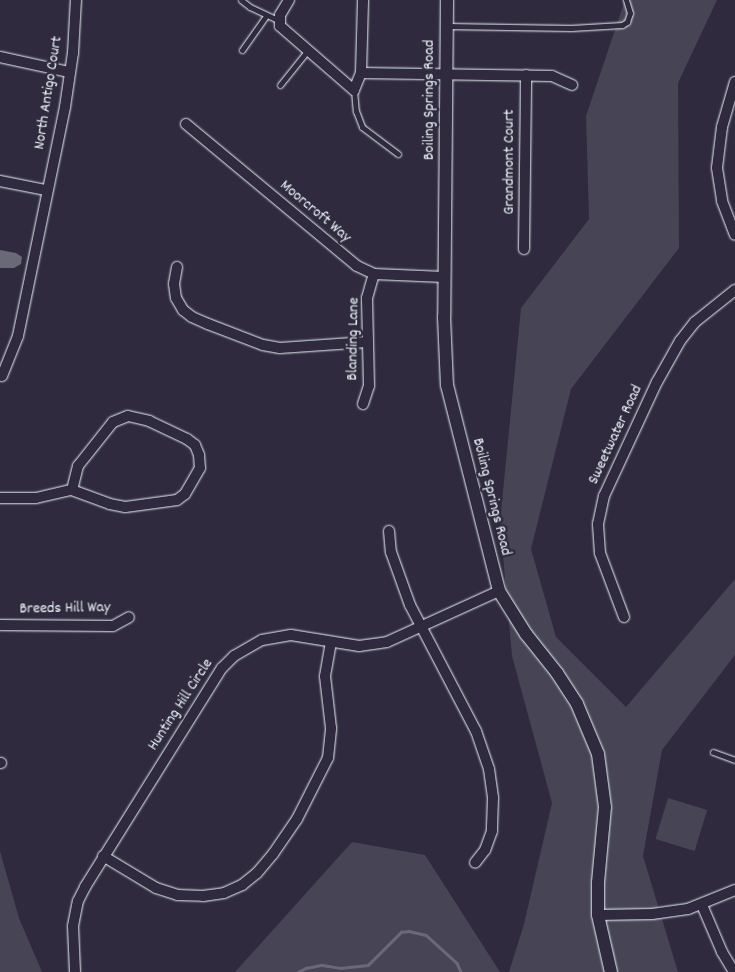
<!DOCTYPE html>
<style>
body{margin:0}
#map{position:relative;width:735px;height:972px;overflow:hidden;background:#2f2a3d;font-family:Dekko,sans-serif}
div>[style]{position:absolute}
[style*='--x']{left:calc(var(--x)*1px);top:calc(var(--y)*1px);width:calc(var(--w)*1px);rotate:calc(var(--a)*1deg)}
.green>*{inset:0;background:#464455;transform-origin:0 0}
.water>*{inset:0;background:#696978}
.stream>*{height:2.5px;margin:-1.25px;padding:0 1.25px;transform-origin:1.25px;border-radius:1.25px;background:#696978}
.roads{filter:drop-shadow(0 0 1px #e8f1f8) drop-shadow(0 0 1px #e8f1f8)}
.service>*{height:5px;margin:-2.5px;padding:0 2.5px;transform-origin:2.5px;border-radius:2.5px;background:#2f2a3d}
.minor>*{height:10px;margin:-5px;padding:0 5px;transform-origin:5px;border-radius:5px;background:#2f2a3d}
.tertiary>*{height:12px;margin:-6px;padding:0 6px;transform-origin:6px;border-radius:6px;background:#2f2a3d}
span{translate:-50% -50%;white-space:nowrap;text-align:center;line-height:1.15;-webkit-text-stroke:5px #2f2a3d;paint-order:stroke}
.street-label{font-size:16px;color:#e8f1f8}
</style>
<div id="map">
<div class="green">
<div style="clip-path:polygon(625px 0,717px 0,678px 83px,679px 248px,571px 389px,531px 549px,556px 637px,626px 707px,735px 579px,735px 655px,662px 750px,643px 856px,678px 972px,509px 972px,524px 924px,552px 803px,512px 656px,500px 522px,521px 308px,589px 219px,586px 116px)"></div>
<div style="left:668px;top:798px;width:41px;height:43px;rotate:17deg"></div>
<div style="clip-path:polygon(352px 842px,425px 855px,500px 972px,235px 972px)"></div>
<div style="clip-path:polygon(0 851px,19px 918px,42px 972px,0 972px)"></div>
</div>
<div class="water">
<div style="clip-path:polygon(0 250px,16px 253px,22px 257px,21px 264px,14px 268px,0 268px)"></div>
</div>
<div class="stream">
<div style="--x:298;--y:972;--w:9;--a:-27"></div>
<div style="--x:306;--y:968;--w:16;--a:-11"></div>
<div style="--x:322;--y:965;--w:18;--a:9"></div>
<div style="--x:340;--y:968;--w:28;--a:-6"></div>
<div style="--x:368;--y:965;--w:47;--a:-45"></div>
<div style="--x:401;--y:932;--w:8;--a:-7"></div>
<div style="--x:409;--y:931;--w:17;--a:13"></div>
<div style="--x:426;--y:935;--w:42;--a:42.1"></div>
<div style="--x:457;--y:963;--w:10;--a:66"></div>
</div>
<div class="roads">
<div class="service">
<div style="--x:241;--y:0;--w:11;--a:38"></div>
<div style="--x:250;--y:7;--w:33;--a:25"></div>
<div style="--x:447;--y:26;--w:124;--a:0.9"></div>
<div style="--x:571;--y:28;--w:51;--a:-3.4"></div>
<div style="--x:622;--y:25;--w:6;--a:-31"></div>
<div style="--x:627;--y:22;--w:9;--a:-72"></div>
<div style="--x:630;--y:13;--w:14;--a:-107"></div>
<div style="--x:242;--y:50;--w:42;--a:-54.8"></div>
<div style="--x:280;--y:85;--w:45;--a:-51.3"></div>
<div style="--x:354;--y:90;--w:21;--a:85"></div>
<div style="--x:356;--y:111;--w:17;--a:69"></div>
<div style="--x:362;--y:127;--w:45;--a:36.9"></div>
<div style="--x:713;--y:752;--w:23;--a:20"></div>
</div>
<div class="minor">
<div style="--x:289;--y:0;--w:17;--a:121"></div>
<div style="--x:280;--y:15;--w:11;--a:90"></div>
<div style="--x:280;--y:26;--w:98;--a:40.9"></div>
<div style="--x:354;--y:90;--w:18;--a:-68"></div>
<div style="--x:361;--y:73;--w:73;--a:-88.4"></div>
<div style="--x:0;--y:57;--w:71;--a:12.3"></div>
<div style="--x:361;--y:73;--w:191;--a:0.9"></div>
<div style="--x:552;--y:76;--w:22;--a:24"></div>
<div style="--x:735;--y:82;--w:47;--a:106.1"></div>
<div style="--x:722;--y:127;--w:41;--a:97"></div>
<div style="--x:717;--y:168;--w:33;--a:81"></div>
<div style="--x:722;--y:201;--w:36;--a:69"></div>
<div style="--x:186;--y:124;--w:222;--a:39.7"></div>
<div style="--x:357;--y:266;--w:19;--a:25"></div>
<div style="--x:374;--y:274;--w:70;--a:2.5"></div>
<div style="--x:0;--y:181;--w:47;--a:11.1"></div>
<div style="--x:524;--y:249;--w:174;--a:-89.3"></div>
<div style="--x:177;--y:267;--w:17;--a:100"></div>
<div style="--x:174;--y:284;--w:14;--a:82"></div>
<div style="--x:176;--y:298;--w:14;--a:60"></div>
<div style="--x:183;--y:310;--w:11;--a:38"></div>
<div style="--x:192;--y:317;--w:17;--a:24"></div>
<div style="--x:208;--y:324;--w:59;--a:20.9"></div>
<div style="--x:263;--y:345;--w:17;--a:10"></div>
<div style="--x:280;--y:348;--w:87;--a:-3.9"></div>
<div style="--x:2;--y:376;--w:43;--a:-68.2"></div>
<div style="--x:18;--y:336;--w:234;--a:-78.4"></div>
<div style="--x:65;--y:107;--w:55;--a:-81.6"></div>
<div style="--x:73;--y:53;--w:53;--a:-86.8"></div>
<div style="--x:363;--y:404;--w:19;--a:-72"></div>
<div style="--x:369;--y:386;--w:88;--a:-91.3"></div>
<div style="--x:367;--y:298;--w:25;--a:-74"></div>
<div style="--x:128;--y:416;--w:22;--a:13"></div>
<div style="--x:149;--y:421;--w:42;--a:25.3"></div>
<div style="--x:187;--y:439;--w:10;--a:37"></div>
<div style="--x:195;--y:445;--w:11;--a:68"></div>
<div style="--x:199;--y:455;--w:13;--a:86"></div>
<div style="--x:200;--y:468;--w:30;--a:120"></div>
<div style="--x:185;--y:494;--w:10;--a:143"></div>
<div style="--x:177;--y:500;--w:52;--a:172.3"></div>
<div style="--x:125;--y:507;--w:15;--a:-169"></div>
<div style="--x:110;--y:504;--w:40;--a:-159.8"></div>
<div style="--x:72;--y:490;--w:25;--a:-76"></div>
<div style="--x:78;--y:466;--w:56;--a:-51.5"></div>
<div style="--x:113;--y:422;--w:16;--a:-22"></div>
<div style="--x:0;--y:498;--w:36;--a:0"></div>
<div style="--x:36;--y:498;--w:37;--a:-13"></div>
<div style="--x:389;--y:531;--w:21;--a:85"></div>
<div style="--x:391;--y:552;--w:56;--a:70.3"></div>
<div style="--x:410;--y:605;--w:142;--a:62.4"></div>
<div style="--x:476;--y:731;--w:40;--a:71.1"></div>
<div style="--x:489;--y:769;--w:29;--a:82"></div>
<div style="--x:493;--y:798;--w:33;--a:92"></div>
<div style="--x:492;--y:831;--w:20;--a:110"></div>
<div style="--x:485;--y:850;--w:16;--a:128"></div>
<div style="--x:624;--y:617;--w:68;--a:-110.6"></div>
<div style="--x:600;--y:553;--w:29;--a:-94"></div>
<div style="--x:598;--y:524;--w:29;--a:-78"></div>
<div style="--x:604;--y:496;--w:126;--a:-65.1"></div>
<div style="--x:657;--y:382;--w:47;--a:-60.7"></div>
<div style="--x:680;--y:341;--w:24;--a:-52"></div>
<div style="--x:695;--y:322;--w:51;--a:-38.7"></div>
<div style="--x:0;--y:625;--w:113;--a:0.5"></div>
<div style="--x:113;--y:626;--w:18;--a:-29"></div>
<div style="--x:0;--y:763;--w:1;--a:0"></div>
<div style="--x:103;--y:856;--w:62;--a:31.1"></div>
<div style="--x:156;--y:888;--w:23;--a:18"></div>
<div style="--x:178;--y:895;--w:25;--a:2"></div>
<div style="--x:203;--y:896;--w:21;--a:-8"></div>
<div style="--x:224;--y:893;--w:20;--a:-24"></div>
<div style="--x:242;--y:885;--w:19;--a:-39"></div>
<div style="--x:257;--y:873;--w:25;--a:-50"></div>
<div style="--x:273;--y:854;--w:42;--a:-55.6"></div>
<div style="--x:297;--y:819;--w:68;--a:-63.1"></div>
<div style="--x:328;--y:758;--w:30;--a:-84"></div>
<div style="--x:331;--y:728;--w:52;--a:-96.6"></div>
<div style="--x:325;--y:676;--w:34;--a:-80"></div>
<div style="--x:702;--y:905;--w:51;--a:66.9"></div>
<div style="--x:722;--y:952;--w:23;--a:59"></div>
<div style="--x:598;--y:915;--w:54;--a:-1.1"></div>
<div style="--x:652;--y:914;--w:36;--a:-8"></div>
<div style="--x:688;--y:909;--w:51;--a:-22"></div>
<div style="--x:75;--y:972;--w:46;--a:-92.5"></div>
<div style="--x:73;--y:926;--w:25;--a:-79"></div>
<div style="--x:78;--y:901;--w:16;--a:-63"></div>
<div style="--x:85;--y:887;--w:258;--a:-58"></div>
<div style="--x:222;--y:668;--w:17;--a:-45"></div>
<div style="--x:234;--y:656;--w:32;--a:-30"></div>
<div style="--x:262;--y:640;--w:29;--a:-10"></div>
<div style="--x:291;--y:635;--w:69;--a:9.2"></div>
<div style="--x:359;--y:646;--w:28;--a:-8"></div>
<div style="--x:387;--y:642;--w:123;--a:-24.5"></div>
</div>
<div class="tertiary">
<div style="--x:447;--y:0;--w:317;--a:90.5"></div>
<div style="--x:444;--y:317;--w:68;--a:87.5"></div>
<div style="--x:447;--y:385;--w:212;--a:75.8"></div>
<div style="--x:499;--y:591;--w:51;--a:57.9"></div>
<div style="--x:526;--y:634;--w:50;--a:51.5"></div>
<div style="--x:557;--y:673;--w:37;--a:57"></div>
<div style="--x:577;--y:704;--w:54;--a:67.2"></div>
<div style="--x:598;--y:754;--w:53;--a:82.5"></div>
<div style="--x:605;--y:807;--w:76;--a:95.3"></div>
<div style="--x:598;--y:883;--w:32;--a:90"></div>
<div style="--x:598;--y:915;--w:58;--a:77.2"></div>
</div>
</div>
<div class="street-label">
<span style="left:49px;top:93px;rotate:-81deg">North Antigo Court</span>
<span style="left:430px;top:100px;rotate:-90deg">Boiling Springs Road</span>
<span style="left:510px;top:162px;rotate:-90deg">Grandmont Court</span>
<span style="left:315px;top:212px;rotate:40deg">Moorcroft Way</span>
<span style="left:354px;top:339px;rotate:-89deg">Blanding Lane</span>
<span style="left:616px;top:435px;rotate:-65deg">Sweetwater Road</span>
<span style="left:491px;top:497px;rotate:76deg">Boiling Springs Road</span>
<span style="left:65px;top:609px;rotate:-1deg">Breeds Hill Way</span>
<span style="left:181px;top:705px;rotate:-57deg">Hunting Hill Circle</span>
</div>
</div>
